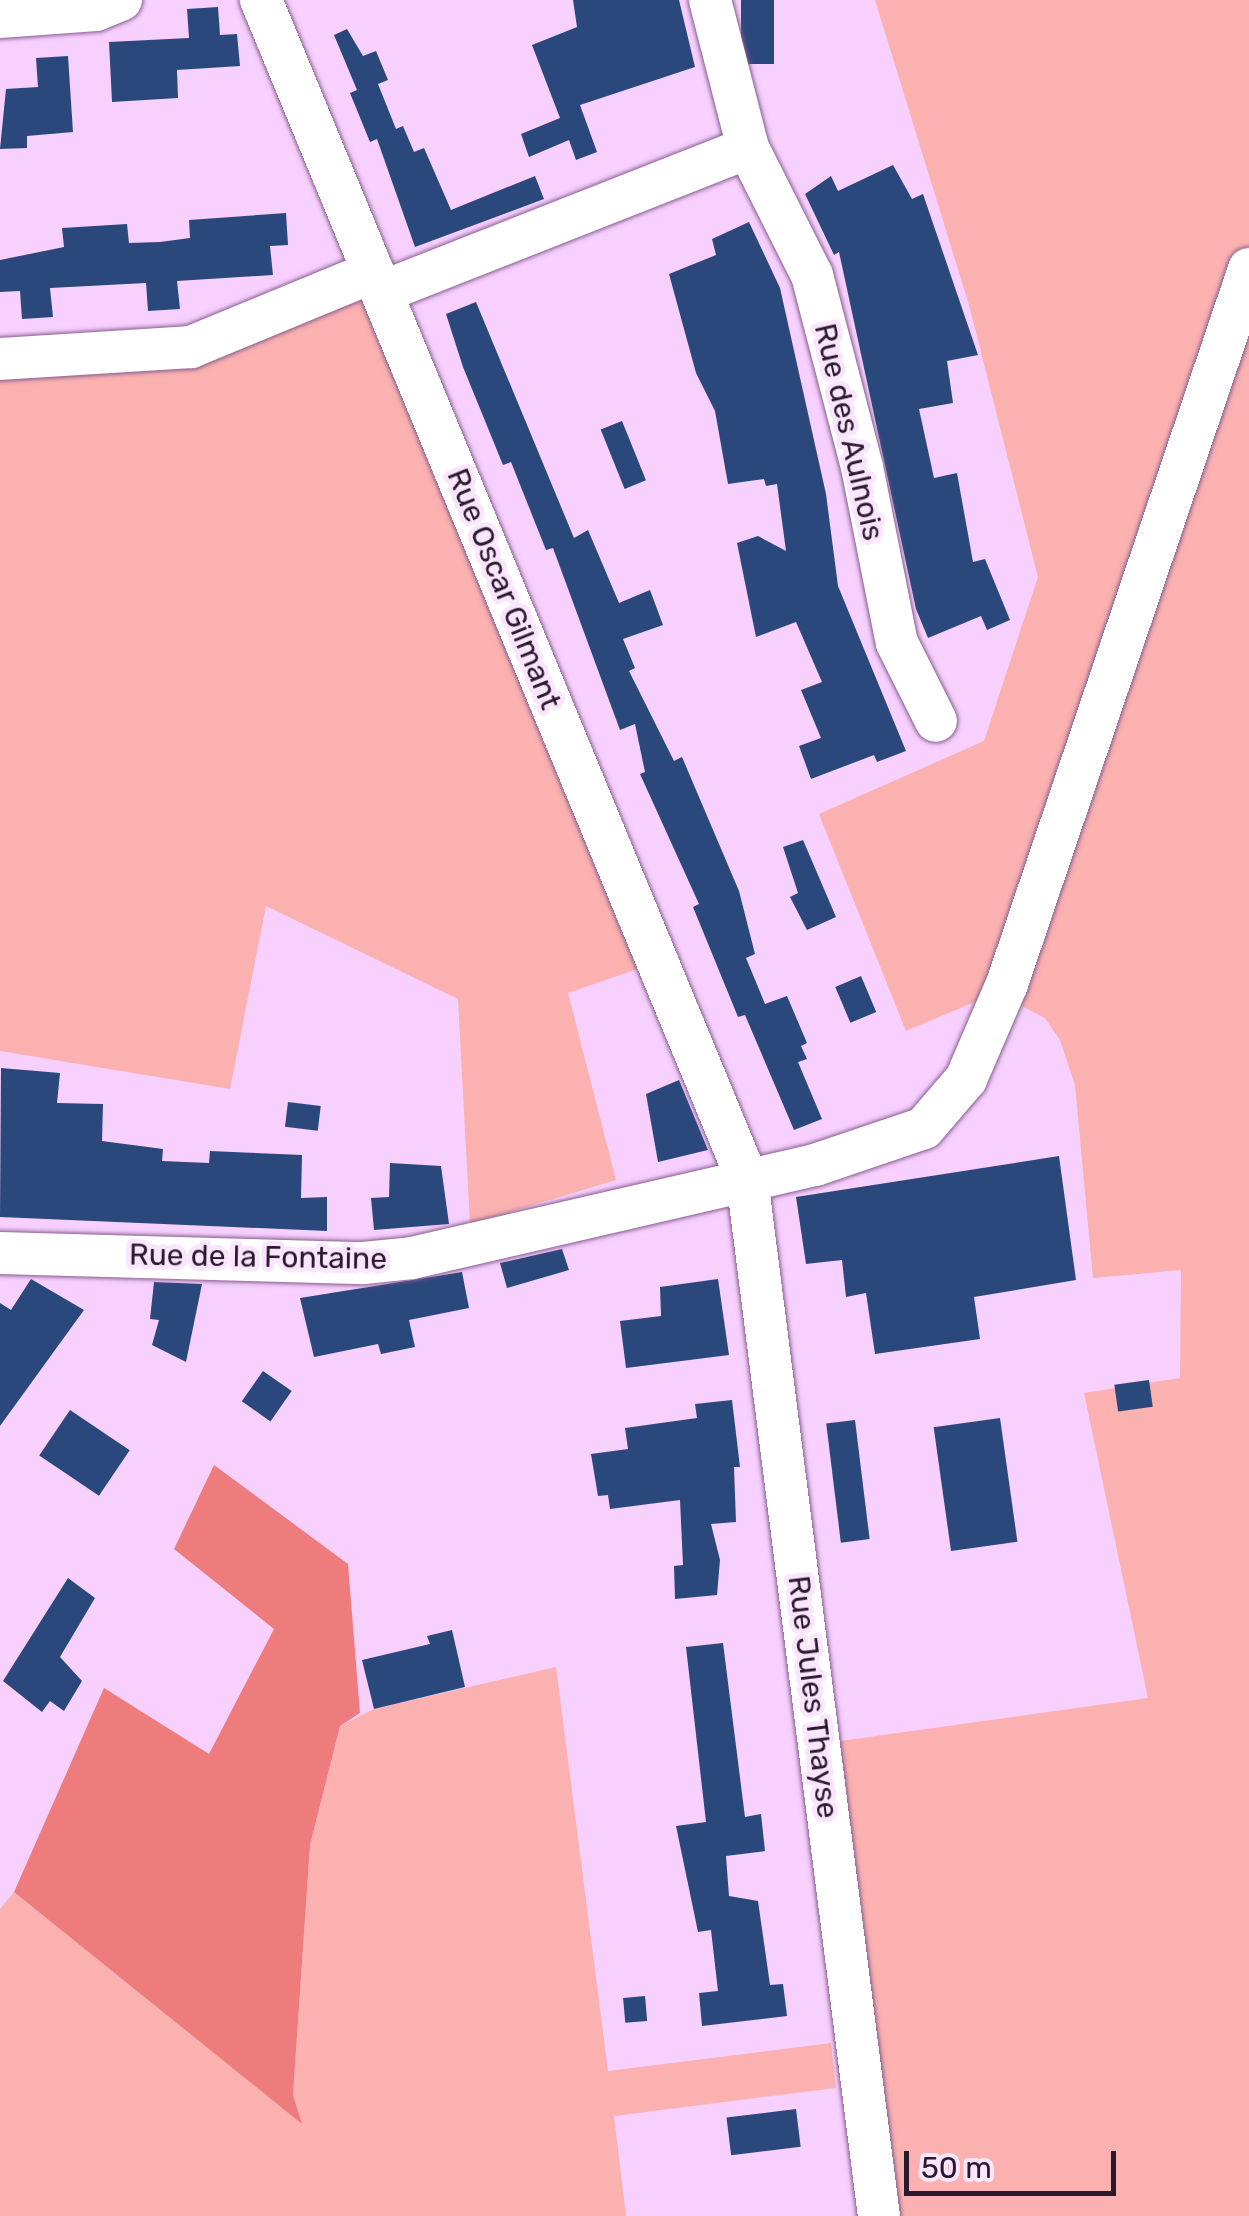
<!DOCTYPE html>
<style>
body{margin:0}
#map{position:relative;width:1249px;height:2216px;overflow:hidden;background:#f7d0fe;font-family:Rubik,sans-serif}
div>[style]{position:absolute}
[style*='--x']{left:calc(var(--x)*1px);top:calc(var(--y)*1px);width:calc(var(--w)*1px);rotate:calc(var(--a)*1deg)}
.green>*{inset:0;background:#fab1af}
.forest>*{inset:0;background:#ee7c7c}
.building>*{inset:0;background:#2b487c;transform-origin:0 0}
.roads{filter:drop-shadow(0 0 2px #875c90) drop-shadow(0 0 2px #875c90)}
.minor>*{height:42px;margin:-21px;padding:0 21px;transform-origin:21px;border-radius:21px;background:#fff}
span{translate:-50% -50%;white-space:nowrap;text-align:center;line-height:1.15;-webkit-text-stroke:10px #f9e5fc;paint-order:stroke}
.street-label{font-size:30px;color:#2a182d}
.scale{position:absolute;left:904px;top:2151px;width:212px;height:45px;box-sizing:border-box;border:5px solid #2a182d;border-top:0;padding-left:12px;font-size:30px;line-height:35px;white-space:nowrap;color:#2a182d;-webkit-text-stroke:8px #f9e5fc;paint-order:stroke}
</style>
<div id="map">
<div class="green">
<div style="clip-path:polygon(875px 0,1249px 0,1249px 2216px,891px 2216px,833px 1742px,1148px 1698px,1084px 1393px,1180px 1378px,1181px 1270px,1093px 1278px,1075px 1085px,1060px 1040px,1045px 1018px,996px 993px,906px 1031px,819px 814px,984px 741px,1038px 577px,969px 305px)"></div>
<div style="clip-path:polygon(362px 296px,640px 968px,568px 993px,616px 1180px,470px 1224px,458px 999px,266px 906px,230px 1089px,0 1051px,0 373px)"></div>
<div style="clip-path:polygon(556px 1667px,608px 2071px,831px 2043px,836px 2088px,614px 2116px,626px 2216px,0 2216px,0 1909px,14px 1892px,300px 2122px,293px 2095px,310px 1845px,340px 1726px,374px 1709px)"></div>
</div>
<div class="forest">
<div style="clip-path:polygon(214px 1465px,348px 1564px,360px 1713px,340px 1726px,310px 1845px,293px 2095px,302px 2124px,14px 1892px,104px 1688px,209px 1754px,274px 1629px,174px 1549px)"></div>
</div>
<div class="building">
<div style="clip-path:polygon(573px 0,679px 0,695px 67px,580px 105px,597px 152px,576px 160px,569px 140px,529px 157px,521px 134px,560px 118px,532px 45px,577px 27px)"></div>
<div style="left:741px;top:0;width:33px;height:64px"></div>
<div style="clip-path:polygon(218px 7px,220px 35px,237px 34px,240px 66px,177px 70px,178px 98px,112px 102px,109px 42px,189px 38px,187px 9px)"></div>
<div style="clip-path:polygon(347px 29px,363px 56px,376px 51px,388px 80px,378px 84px,396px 129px,403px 126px,414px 152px,424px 148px,451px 210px,535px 176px,544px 199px,415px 247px,377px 139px,370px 142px,350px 93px,357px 90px,334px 35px)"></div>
<div style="clip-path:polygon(68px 56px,73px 132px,27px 136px,27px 148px,0 149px,6px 89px,38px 87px,36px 58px)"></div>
<div style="clip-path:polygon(893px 165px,912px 199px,923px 194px,978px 355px,947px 361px,953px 403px,919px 409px,934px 478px,957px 473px,973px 562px,985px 559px,1010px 620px,987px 630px,981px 616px,928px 638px,916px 609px,839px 252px,834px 255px,805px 194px,831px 176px,838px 191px)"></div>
<div style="clip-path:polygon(286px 213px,288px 245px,270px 246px,273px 275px,177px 281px,180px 309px,148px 311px,146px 283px,50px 288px,53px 317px,22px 319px,20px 291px,0 292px,0 260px,64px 247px,62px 228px,127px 224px,129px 243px,160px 242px,190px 238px,189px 220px)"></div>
<div style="clip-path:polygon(749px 222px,780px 288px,826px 494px,838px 586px,906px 751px,877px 762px,874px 755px,811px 779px,799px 746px,821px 738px,801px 690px,822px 682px,796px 622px,756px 637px,737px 543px,758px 536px,786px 551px,777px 484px,766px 486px,764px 479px,728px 484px,715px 411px,696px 373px,669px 274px,716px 255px,712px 239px)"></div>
<div style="clip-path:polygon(476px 302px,574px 538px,588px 530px,619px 603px,650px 590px,663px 625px,623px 639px,635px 668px,629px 671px,674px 761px,682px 757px,739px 891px,755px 954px,746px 958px,765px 1004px,787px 996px,807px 1043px,801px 1046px,807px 1059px,798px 1062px,822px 1119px,794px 1130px,745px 1015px,738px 1017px,693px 907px,699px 904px,640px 774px,645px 772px,635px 724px,620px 730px,553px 548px,546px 550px,511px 462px,503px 465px,463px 367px,446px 314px)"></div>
<div style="left:622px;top:421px;width:64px;height:23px;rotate:68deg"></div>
<div style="clip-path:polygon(803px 840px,836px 917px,807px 930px,790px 897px,798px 893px,783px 847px)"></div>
<div style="left:861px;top:976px;width:39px;height:28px;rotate:67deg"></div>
<div style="clip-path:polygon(1px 1068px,60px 1073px,57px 1103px,103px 1104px,102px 1141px,163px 1149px,162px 1161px,209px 1163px,210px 1151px,302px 1155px,301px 1198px,327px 1197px,327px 1231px,0 1217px)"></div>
<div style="clip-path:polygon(679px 1080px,708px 1150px,658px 1162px,646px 1094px)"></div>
<div style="left:288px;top:1102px;width:33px;height:25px;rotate:7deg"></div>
<div style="clip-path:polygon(1059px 1156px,1076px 1280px,974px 1297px,980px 1339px,875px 1354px,866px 1293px,846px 1297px,842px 1260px,806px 1264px,796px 1197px)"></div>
<div style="clip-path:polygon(390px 1163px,441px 1166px,449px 1224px,374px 1230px,371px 1198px,389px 1197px)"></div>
<div style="clip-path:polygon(562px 1249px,569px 1270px,507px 1288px,500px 1263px)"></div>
<div style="clip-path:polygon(462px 1272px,469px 1308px,409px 1320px,415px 1347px,381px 1354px,378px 1344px,314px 1357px,300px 1298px)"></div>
<div style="clip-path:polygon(31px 1279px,84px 1310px,0 1426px,0 1303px,11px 1310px)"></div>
<div style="clip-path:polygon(718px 1279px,729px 1355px,626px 1368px,620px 1321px,661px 1316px,660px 1287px)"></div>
<div style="clip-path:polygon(154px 1282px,202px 1284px,186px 1362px,152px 1345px,159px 1320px,150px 1319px)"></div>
<div style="left:263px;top:1371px;width:35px;height:37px;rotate:35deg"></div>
<div style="left:1149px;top:1380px;width:27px;height:35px;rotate:82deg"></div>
<div style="clip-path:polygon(732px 1400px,740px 1467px,734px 1467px,736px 1522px,711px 1524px,720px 1560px,717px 1595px,675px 1599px,674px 1566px,683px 1565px,680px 1500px,610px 1509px,608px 1495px,598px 1496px,591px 1454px,628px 1449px,625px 1428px,697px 1418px,695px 1404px)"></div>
<div style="left:70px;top:1410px;width:72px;height:55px;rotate:34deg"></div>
<div style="left:1000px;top:1418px;width:125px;height:67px;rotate:82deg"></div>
<div style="left:855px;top:1420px;width:120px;height:29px;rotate:83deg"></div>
<div style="clip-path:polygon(68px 1578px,95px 1598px,60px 1657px,82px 1681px,64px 1711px,50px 1701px,42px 1712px,3px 1681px)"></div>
<div style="clip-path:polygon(452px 1630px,465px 1687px,374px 1709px,362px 1660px,430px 1644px,427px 1636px)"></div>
<div style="clip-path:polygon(723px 1643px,745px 1817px,761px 1814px,765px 1851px,726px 1856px,729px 1896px,758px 1901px,770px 1985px,783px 1984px,787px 2016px,702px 2026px,699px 1993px,718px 1991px,711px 1930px,698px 1932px,676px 1826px,706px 1822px,686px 1647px)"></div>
<div style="left:645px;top:1996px;width:25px;height:22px;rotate:85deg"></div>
<div style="left:796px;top:2109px;width:38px;height:70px;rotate:83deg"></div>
</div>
<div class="roads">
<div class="minor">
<div style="--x:261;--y:0;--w:1275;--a:67.6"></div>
<div style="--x:747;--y:1179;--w:1045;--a:82.75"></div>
<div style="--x:0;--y:17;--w:96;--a:-4.2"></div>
<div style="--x:96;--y:10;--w:27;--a:-22"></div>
<div style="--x:748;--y:148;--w:142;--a:63.3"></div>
<div style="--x:812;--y:275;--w:198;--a:75.4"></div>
<div style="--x:862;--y:467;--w:179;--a:78.8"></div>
<div style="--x:897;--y:643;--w:87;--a:63.4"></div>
<div style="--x:382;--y:292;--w:393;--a:-21.5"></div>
<div style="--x:748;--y:148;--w:153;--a:-104.4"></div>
<div style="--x:0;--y:359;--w:191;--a:-3.6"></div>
<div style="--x:191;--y:347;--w:197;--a:-22.4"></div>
<div style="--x:0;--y:1253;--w:364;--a:1.6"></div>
<div style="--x:364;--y:1263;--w:48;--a:-5.9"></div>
<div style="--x:412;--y:1258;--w:414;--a:-13"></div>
<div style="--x:815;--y:1165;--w:115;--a:-18.7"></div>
<div style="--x:924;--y:1128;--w:65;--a:-49.4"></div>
<div style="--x:966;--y:1079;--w:103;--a:-66.7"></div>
<div style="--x:1007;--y:984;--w:755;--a:-71.3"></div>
</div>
</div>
<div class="street-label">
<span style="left:849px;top:432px;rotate:77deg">Rue des Aulnois</span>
<span style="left:504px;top:589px;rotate:68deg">Rue Oscar Gilmant</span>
<span style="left:258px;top:1257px;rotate:1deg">Rue de la Fontaine</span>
<span style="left:813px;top:1697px;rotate:83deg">Rue Jules Thayse</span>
</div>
<div class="scale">50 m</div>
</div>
